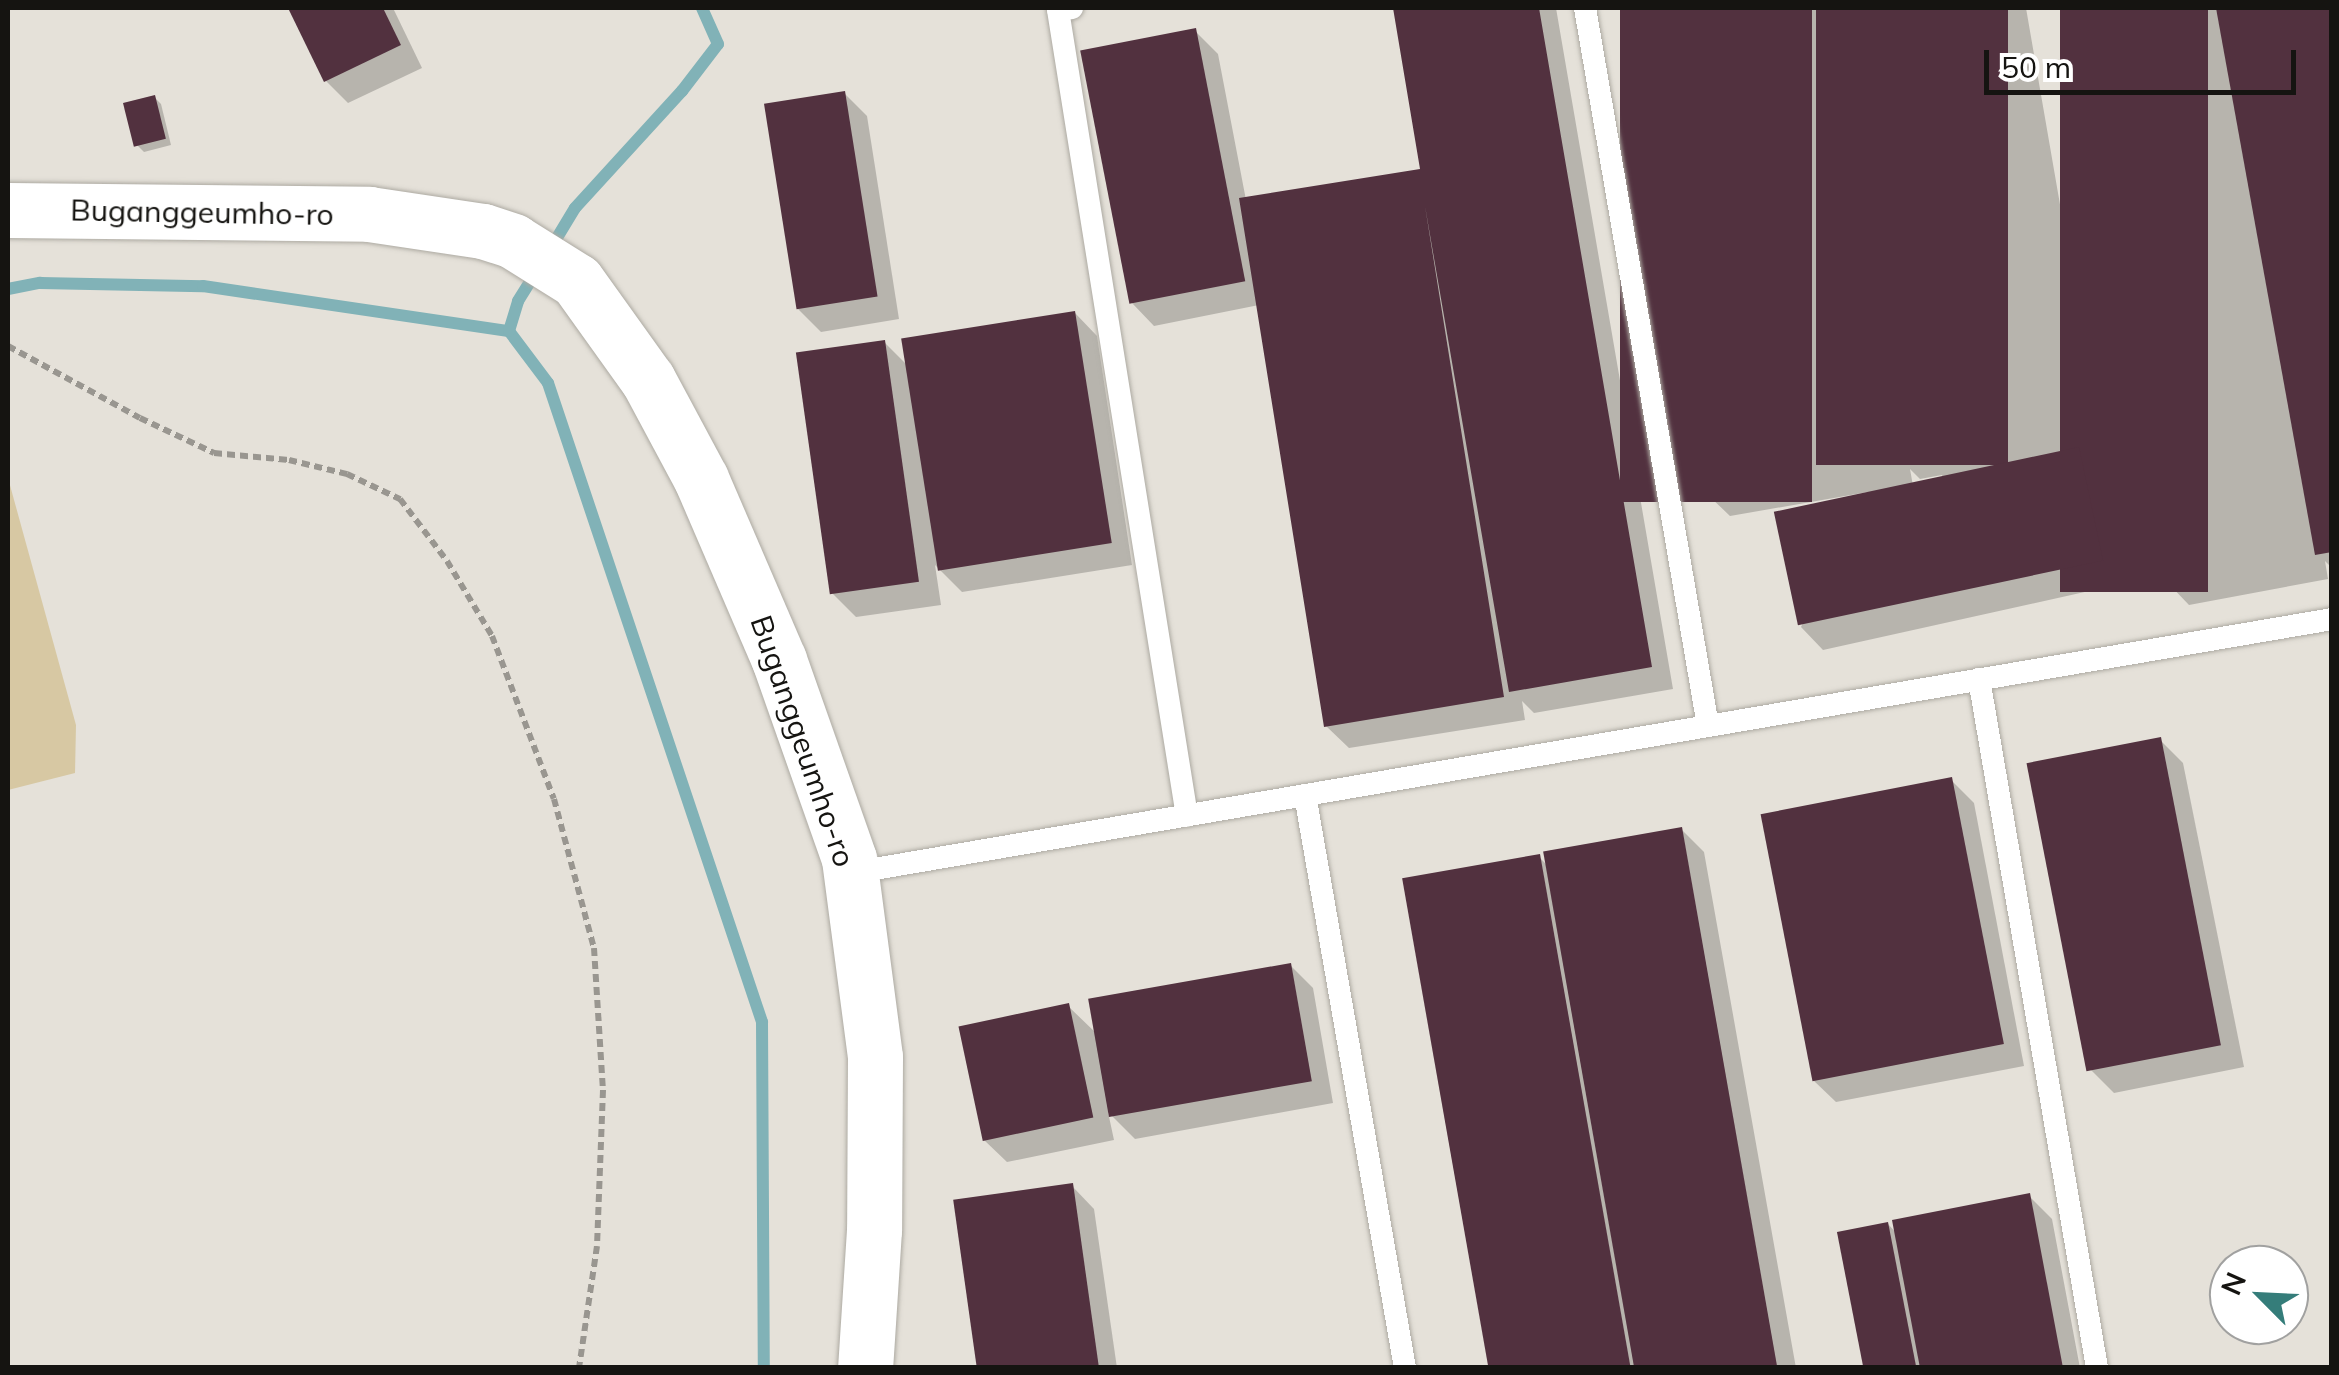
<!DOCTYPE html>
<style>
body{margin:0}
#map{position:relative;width:2339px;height:1375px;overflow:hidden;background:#e5e1d9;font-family:Mulish,sans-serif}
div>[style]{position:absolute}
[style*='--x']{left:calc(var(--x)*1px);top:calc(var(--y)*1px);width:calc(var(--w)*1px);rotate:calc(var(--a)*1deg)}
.green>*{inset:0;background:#d7c8a3}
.shadow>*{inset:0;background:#0003}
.stream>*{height:12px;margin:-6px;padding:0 6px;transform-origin:6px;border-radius:6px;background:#81b2b7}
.building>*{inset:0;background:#52313f;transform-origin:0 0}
.path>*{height:6px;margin-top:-3px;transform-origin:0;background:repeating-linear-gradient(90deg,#999690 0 8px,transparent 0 13px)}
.roads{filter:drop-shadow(0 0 2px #adaaa2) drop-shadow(0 0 2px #adaaa2)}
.service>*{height:22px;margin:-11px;padding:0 11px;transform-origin:11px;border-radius:11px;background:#fff}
.tertiary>*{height:55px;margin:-27.5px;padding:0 27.5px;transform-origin:27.5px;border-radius:27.5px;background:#fff}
span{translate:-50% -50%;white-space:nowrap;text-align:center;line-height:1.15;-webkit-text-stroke:10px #fff;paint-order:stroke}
.street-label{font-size:30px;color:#151411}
.frame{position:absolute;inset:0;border:10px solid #151411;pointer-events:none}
.north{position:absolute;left:2209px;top:1245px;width:100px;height:100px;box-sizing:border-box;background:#fff;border:2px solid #a1a1a0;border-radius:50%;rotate:294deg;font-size:28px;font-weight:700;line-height:40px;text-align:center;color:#151411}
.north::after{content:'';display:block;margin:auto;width:35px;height:45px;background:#357d7a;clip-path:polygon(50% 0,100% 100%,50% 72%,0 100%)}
.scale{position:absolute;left:1984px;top:50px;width:312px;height:45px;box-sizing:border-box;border:5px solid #151411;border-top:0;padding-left:12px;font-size:30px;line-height:35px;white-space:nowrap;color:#151411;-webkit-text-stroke:8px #fff;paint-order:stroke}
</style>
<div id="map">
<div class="green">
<div style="clip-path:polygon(8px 478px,76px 725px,75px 773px,8px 790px)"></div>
</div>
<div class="shadow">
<div style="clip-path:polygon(291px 8px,393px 8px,422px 68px,348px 103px,326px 81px)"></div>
<div style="clip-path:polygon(1395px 8px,1556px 8px,1673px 689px,1534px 713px,1522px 701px,1525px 720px,1349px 748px,1326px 726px,1259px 305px,1154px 326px,1132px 303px,1195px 31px,1218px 54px,1246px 200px,1423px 171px)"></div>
<div style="clip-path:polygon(evenodd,1622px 8px,2026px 8px,2102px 447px,2080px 451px,2101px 472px,2125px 583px,1823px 650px,1801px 627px,1868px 492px,1730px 516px,1707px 494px,1622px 8px,1910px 469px,1920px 479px,1942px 475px,1943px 480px,1913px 486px,1910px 469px)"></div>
<div style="clip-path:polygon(2063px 8px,2332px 8px,2332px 568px,2325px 561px,2328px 579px,2189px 605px,2167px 582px)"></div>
<div style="clip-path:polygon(844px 93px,867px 116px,899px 319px,821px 332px,798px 309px)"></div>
<div style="clip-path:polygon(154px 97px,161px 104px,171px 145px,144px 152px,137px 145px)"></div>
<div style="clip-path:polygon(1075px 313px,1097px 336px,1132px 565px,962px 592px,935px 565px,941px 605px,856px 617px,833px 594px,884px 342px,908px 366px)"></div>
<div style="clip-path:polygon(2160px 740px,2183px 763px,2244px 1067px,2114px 1093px,2091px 1070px)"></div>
<div style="clip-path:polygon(1951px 780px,1974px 803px,2024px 1066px,1836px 1102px,1813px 1080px)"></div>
<div style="clip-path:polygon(1681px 829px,1704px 852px,1796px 1368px,1492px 1368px,1539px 857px,1548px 866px)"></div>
<div style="clip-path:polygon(1290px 965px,1313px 988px,1333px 1103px,1135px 1139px,1108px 1112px,1114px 1140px,1007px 1162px,984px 1140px,1068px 1006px,1097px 1034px)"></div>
<div style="clip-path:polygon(1072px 1186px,1094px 1209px,1117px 1368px,979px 1368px)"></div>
<div style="clip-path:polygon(2029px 1196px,2052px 1219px,2080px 1368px,1866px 1368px,1888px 1224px,1898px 1235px)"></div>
</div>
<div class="stream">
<div style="--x:549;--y:251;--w:50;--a:-58.8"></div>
<div style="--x:575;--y:208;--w:159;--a:-47.6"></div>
<div style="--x:682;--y:91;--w:59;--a:-52.5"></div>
<div style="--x:718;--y:44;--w:39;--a:-114"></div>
<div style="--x:8;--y:289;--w:33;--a:-11"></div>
<div style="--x:40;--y:283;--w:163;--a:1.1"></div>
<div style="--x:203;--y:286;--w:309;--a:8.4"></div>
<div style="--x:509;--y:331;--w:65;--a:53.1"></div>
<div style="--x:548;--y:383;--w:674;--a:71.48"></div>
<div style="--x:762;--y:1022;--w:346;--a:89.7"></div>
<div style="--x:509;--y:331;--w:31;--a:-73"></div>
<div style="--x:518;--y:301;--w:34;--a:-58"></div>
</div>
<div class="building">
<div style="clip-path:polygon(288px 8px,383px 8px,401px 45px,324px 82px)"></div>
<div style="clip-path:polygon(1393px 8px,1539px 8px,1652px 667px,1509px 692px,1425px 206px,1504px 697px,1324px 727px,1239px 198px,1420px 169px)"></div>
<div style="left:1620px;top:8px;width:192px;height:494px"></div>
<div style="left:1816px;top:8px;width:192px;height:457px"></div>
<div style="left:2060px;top:8px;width:148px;height:584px"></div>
<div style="clip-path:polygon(2216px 8px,2332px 8px,2332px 552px,2315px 555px)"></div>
<div style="left:1196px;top:28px;width:258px;height:118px;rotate:79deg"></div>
<div style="left:845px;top:91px;width:208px;height:82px;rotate:81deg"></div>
<div style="left:155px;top:95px;width:45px;height:33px;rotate:76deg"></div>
<div style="left:1075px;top:311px;width:235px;height:176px;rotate:81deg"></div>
<div style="left:885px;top:340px;width:244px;height:90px;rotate:82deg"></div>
<div style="left:2079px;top:447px;width:116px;height:312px;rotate:78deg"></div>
<div style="left:2161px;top:737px;width:314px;height:137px;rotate:79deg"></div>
<div style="left:1952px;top:777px;width:272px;height:195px;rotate:79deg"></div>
<div style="left:1682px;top:827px;width:550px;height:141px;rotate:80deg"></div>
<div style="left:1540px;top:854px;width:522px;height:140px;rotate:80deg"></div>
<div style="left:1291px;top:963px;width:120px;height:206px;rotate:80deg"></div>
<div style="left:1069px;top:1003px;width:117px;height:113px;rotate:78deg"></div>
<div style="left:1073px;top:1183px;width:187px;height:121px;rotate:82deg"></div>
<div style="clip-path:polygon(2030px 1193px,2063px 1368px,1920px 1368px,1892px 1220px)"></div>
<div style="left:1888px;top:1222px;width:147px;height:52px;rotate:79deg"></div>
</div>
<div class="path">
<div style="--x:8;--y:346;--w:150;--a:28.6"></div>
<div style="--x:140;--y:418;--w:82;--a:25.3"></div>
<div style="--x:214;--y:453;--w:75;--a:5.3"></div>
<div style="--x:289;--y:460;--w:60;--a:13.6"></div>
<div style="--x:347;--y:474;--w:59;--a:25.3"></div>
<div style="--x:400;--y:499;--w:78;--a:52.8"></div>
<div style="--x:447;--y:561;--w:87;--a:59"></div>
<div style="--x:492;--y:636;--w:174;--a:69.2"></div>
<div style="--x:554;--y:799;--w:154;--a:75"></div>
<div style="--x:594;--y:948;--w:142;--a:86.4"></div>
<div style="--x:603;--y:1090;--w:156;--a:92.2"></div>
<div style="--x:597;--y:1246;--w:123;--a:98.4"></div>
</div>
<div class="roads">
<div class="service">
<div style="--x:1072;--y:8;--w:14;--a:172"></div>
<div style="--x:1058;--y:10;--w:816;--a:80.91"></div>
<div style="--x:1585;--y:8;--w:728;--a:80.28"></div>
<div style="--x:1979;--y:679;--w:699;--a:80.28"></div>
<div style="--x:1305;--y:795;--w:582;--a:80.1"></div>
<div style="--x:851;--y:873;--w:1503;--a:-9.73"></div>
</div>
<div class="tertiary">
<div style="--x:8;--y:210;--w:361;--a:0.6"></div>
<div style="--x:369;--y:214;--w:115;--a:8.5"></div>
<div style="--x:483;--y:231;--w:32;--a:18"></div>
<div style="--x:513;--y:241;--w:75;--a:32"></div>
<div style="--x:577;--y:281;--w:122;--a:54.4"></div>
<div style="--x:648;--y:380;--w:112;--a:61.8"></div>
<div style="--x:701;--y:479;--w:197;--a:66.7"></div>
<div style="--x:779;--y:660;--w:211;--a:70.6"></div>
<div style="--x:849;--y:859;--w:200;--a:82.5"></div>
<div style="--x:875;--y:1057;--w:173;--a:90.3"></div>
<div style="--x:874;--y:1230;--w:138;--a:93.7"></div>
</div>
</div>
<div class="street-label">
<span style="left:202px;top:212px;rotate:1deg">Buganggeumho-ro</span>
<span style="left:803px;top:741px;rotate:71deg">Buganggeumho-ro</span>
</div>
<div class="frame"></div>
<div class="north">N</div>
<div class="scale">50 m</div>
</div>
